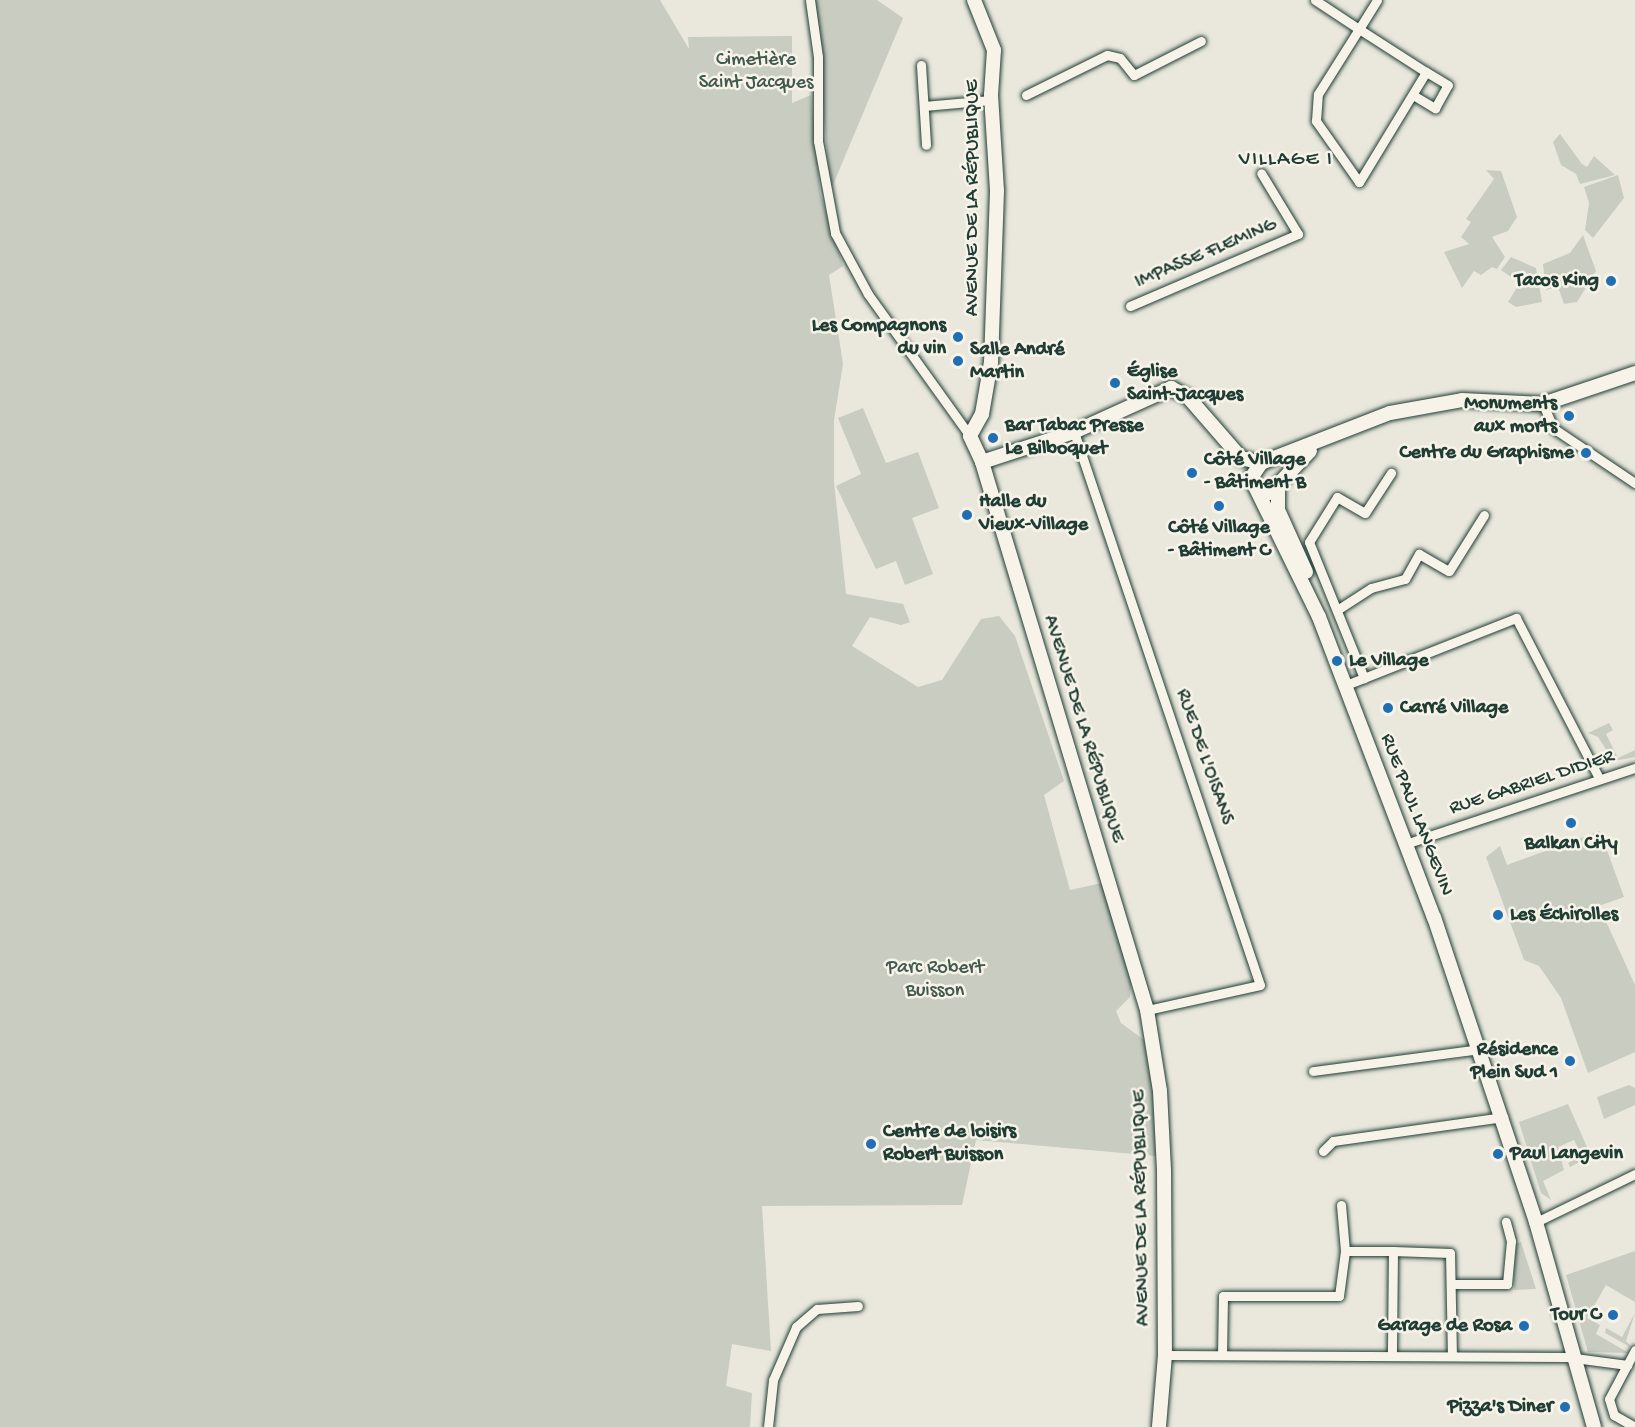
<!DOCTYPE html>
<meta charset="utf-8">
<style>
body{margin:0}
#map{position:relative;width:1635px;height:1427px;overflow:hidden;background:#eae8dd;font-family:"Gochi Hand",sans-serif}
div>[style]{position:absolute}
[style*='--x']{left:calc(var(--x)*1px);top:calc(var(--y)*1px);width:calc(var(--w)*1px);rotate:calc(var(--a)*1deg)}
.green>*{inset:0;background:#c8ccc1}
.roads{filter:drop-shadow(0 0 2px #1f3d34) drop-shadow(0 0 2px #1f3d34)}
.street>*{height:9px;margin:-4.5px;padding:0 4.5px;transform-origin:4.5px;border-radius:4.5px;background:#f7f3e8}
.secondary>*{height:14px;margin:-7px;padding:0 7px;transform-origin:7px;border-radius:7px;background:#f7f3e8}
.dots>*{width:16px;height:16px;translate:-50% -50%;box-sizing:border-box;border:3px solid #f7f3e8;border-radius:50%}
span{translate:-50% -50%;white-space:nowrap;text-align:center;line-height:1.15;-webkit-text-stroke:5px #f7f3e8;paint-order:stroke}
.park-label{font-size:20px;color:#415a50}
.street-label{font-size:20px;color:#1f3d34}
.poi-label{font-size:20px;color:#1f3d34;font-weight:700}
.right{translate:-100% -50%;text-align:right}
.left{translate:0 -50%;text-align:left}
.neighbourhood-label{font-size:21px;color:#1f3d34;letter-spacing:1.5px}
</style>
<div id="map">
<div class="green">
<div style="clip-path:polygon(0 0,660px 0,689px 49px,688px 37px,792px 36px,792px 103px,811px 95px,820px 193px,843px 266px,829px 275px,843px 364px,834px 420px,834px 482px,846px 594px,903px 604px,910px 622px,901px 625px,870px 617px,852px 646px,918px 687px,942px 680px,981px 619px,999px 616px,1015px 636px,1064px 781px,1044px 795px,1070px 890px,1102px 883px,1132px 977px,1130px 997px,1116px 1011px,1121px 1023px,1144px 1040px,1152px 1074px,1156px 1156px,976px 1140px,962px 1205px,762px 1206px,771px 1351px,732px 1344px,726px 1386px,752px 1393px,750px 1427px,0 1427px)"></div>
<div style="clip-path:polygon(815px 0,877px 0,903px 18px,830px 192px)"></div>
<div style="clip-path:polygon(1560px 134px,1582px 164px,1587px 167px,1594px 156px,1615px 175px,1580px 184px,1576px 174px,1561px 165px,1553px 142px)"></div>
<div style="clip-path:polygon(1486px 170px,1501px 171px,1517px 217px,1508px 231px,1492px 237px,1505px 257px,1497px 269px,1492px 267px,1481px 275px,1474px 271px,1462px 288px,1444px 252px,1469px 244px,1461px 237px,1471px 222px,1466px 219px,1494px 179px)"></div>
<div style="clip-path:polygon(1618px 175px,1624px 198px,1593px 238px,1585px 230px,1589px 203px,1584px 187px)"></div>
<div style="clip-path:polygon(1583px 235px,1596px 271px,1577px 302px,1564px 304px,1558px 287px,1546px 290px,1543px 264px,1570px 253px)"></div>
<div style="clip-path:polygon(1511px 257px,1536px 268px,1542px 302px,1516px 307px,1508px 302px,1520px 283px,1501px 270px)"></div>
<div style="clip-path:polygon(863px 408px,886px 463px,918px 452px,939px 508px,912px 518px,933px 574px,905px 585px,896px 561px,876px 569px,836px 486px,861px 474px,838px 418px)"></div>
<div style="clip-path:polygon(1609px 723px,1613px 730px,1606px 734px,1618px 758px,1635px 750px,1635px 757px,1602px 763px,1611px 757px,1598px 737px,1588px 733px)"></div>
<div style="clip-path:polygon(1600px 831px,1624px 897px,1599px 906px,1635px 985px,1635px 1052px,1588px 1073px,1561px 998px,1539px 966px,1524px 960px,1486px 857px,1500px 846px,1507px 865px)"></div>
<div style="clip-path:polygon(1629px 1085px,1635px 1088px,1635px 1105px,1604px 1119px,1597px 1097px)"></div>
<div style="clip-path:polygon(1568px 1104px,1591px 1156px,1570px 1167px,1568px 1163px,1582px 1156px,1574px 1140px,1558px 1147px,1564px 1170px,1543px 1181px,1551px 1200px,1541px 1193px,1519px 1122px)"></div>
<div style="clip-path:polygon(1521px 1242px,1536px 1289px,1514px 1290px,1515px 1244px)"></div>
<div style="clip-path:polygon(1635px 1251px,1635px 1302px,1606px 1285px,1587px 1318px,1600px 1325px,1596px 1334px,1629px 1353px,1588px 1352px,1566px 1275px)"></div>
<div style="clip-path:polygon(1635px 1313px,1626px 1341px,1632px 1348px,1605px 1333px,1606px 1328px,1622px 1337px)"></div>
</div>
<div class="roads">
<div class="street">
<div style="--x:810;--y:0;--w:58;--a:82"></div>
<div style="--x:818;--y:57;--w:84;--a:90"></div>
<div style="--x:818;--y:141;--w:94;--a:79.5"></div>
<div style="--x:835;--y:233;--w:69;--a:61.6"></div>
<div style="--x:868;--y:294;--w:175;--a:54.3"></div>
<div style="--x:1315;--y:0;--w:53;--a:33.4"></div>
<div style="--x:1359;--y:29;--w:80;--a:32.7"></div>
<div style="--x:1426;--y:72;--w:129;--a:121.3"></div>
<div style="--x:1359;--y:182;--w:75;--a:-125.2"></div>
<div style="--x:1316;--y:121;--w:27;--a:-86"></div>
<div style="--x:1318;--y:94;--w:77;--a:-57.8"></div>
<div style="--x:1359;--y:29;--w:34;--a:-58"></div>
<div style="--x:921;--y:65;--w:80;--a:86.4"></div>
<div style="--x:1026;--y:95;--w:90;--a:-26.3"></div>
<div style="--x:1107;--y:55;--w:13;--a:13"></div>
<div style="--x:1120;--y:58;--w:22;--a:51"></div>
<div style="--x:1134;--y:75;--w:75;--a:-26.9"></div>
<div style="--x:1413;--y:95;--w:26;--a:31"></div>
<div style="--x:1435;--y:108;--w:26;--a:-61"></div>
<div style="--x:1448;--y:85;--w:26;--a:-149"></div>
<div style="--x:924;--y:106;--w:67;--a:-5.1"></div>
<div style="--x:1130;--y:306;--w:183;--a:-23.2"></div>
<div style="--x:1298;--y:234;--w:71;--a:-121.2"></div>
<div style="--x:1543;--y:404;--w:26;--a:67"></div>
<div style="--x:1553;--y:428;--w:99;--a:33.9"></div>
<div style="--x:1074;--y:432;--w:583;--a:71.41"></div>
<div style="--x:1260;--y:985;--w:116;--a:167.5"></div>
<div style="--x:1309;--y:542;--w:147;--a:68"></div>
<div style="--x:1309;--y:542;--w:53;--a:-58.1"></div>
<div style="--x:1337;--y:497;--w:32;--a:30"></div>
<div style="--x:1365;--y:513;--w:48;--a:-57"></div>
<div style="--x:1337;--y:610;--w:40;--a:-32.9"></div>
<div style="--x:1371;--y:588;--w:35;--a:-15"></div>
<div style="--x:1405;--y:579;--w:29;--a:-61"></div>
<div style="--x:1419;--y:554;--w:34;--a:30"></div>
<div style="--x:1449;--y:571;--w:66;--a:-58"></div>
<div style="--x:1346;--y:685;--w:183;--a:-21.5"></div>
<div style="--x:1516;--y:618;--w:180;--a:62.6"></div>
<div style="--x:1405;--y:844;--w:242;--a:-18.3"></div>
<div style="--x:1313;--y:1071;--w:168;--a:-7.5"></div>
<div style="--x:1323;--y:1151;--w:14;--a:-45"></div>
<div style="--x:1333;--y:1141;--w:172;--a:-8"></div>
<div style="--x:1341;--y:1205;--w:46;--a:85"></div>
<div style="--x:1536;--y:1222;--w:110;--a:-25.9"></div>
<div style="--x:1393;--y:1251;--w:57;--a:2"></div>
<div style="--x:1450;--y:1253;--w:102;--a:88.9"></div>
<div style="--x:1452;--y:1284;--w:55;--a:0"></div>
<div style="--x:1507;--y:1284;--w:43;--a:-84.7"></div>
<div style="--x:1511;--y:1241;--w:20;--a:-105"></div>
<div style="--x:1635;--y:1350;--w:55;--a:118"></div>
<div style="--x:1609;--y:1399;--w:17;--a:73"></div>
<div style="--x:1614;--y:1415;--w:24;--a:30"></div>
<div style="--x:1165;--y:1355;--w:402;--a:0.3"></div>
<div style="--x:1567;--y:1357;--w:61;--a:7.6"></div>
<div style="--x:1222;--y:1355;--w:59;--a:-89"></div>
<div style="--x:1223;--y:1296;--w:116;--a:0"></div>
<div style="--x:1339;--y:1296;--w:45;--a:-82.4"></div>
<div style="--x:1345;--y:1251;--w:48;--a:0"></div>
<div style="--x:1393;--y:1251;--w:104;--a:90.6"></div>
<div style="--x:768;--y:1427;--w:47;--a:-83.9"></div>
<div style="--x:773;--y:1380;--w:58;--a:-66.5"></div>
<div style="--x:796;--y:1327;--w:28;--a:-41"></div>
<div style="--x:817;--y:1309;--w:41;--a:-4.2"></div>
</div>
<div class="secondary">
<div style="--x:974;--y:0;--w:54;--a:68.2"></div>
<div style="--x:994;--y:50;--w:45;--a:93.8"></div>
<div style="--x:991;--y:95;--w:96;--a:86.4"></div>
<div style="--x:997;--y:191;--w:171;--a:92"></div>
<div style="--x:991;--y:362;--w:53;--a:99.8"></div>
<div style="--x:982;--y:414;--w:25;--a:119"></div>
<div style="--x:970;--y:436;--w:29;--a:65"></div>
<div style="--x:982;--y:462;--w:572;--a:73.24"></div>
<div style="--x:1147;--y:1010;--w:82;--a:80.9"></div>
<div style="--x:1160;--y:1091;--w:79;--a:87.1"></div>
<div style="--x:1164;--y:1170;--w:185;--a:89.7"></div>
<div style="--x:1165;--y:1355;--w:72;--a:94.8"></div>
<div style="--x:982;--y:462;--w:97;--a:-18.1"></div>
<div style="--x:1074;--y:432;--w:107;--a:-24.4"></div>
<div style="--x:1171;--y:388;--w:19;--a:28"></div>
<div style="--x:1188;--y:397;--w:81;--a:49"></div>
<div style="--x:1241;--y:458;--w:21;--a:14"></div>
<div style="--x:1278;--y:489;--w:21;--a:90"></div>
<div style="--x:1278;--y:510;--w:68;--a:65.7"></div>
<div style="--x:1270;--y:493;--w:58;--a:-46.4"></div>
<div style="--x:1594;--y:1427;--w:213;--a:-105.8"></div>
<div style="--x:1536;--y:1222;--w:321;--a:-108.5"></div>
<div style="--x:1434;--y:918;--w:322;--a:-110.9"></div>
<div style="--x:1319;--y:617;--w:155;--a:-116.1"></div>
<div style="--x:1251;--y:478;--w:18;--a:-56"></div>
<div style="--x:1261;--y:463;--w:138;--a:-21.2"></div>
<div style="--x:1390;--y:413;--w:73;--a:-10.2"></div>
<div style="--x:1462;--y:400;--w:81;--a:2.8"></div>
<div style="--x:1543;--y:404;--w:97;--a:-18.6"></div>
</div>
</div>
<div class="dots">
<div style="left:1611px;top:281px;background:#1f6fb2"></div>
<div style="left:958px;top:337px;background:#1f6fb2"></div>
<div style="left:958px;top:361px;background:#1f6fb2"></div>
<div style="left:1115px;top:383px;background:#1f6fb2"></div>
<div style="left:1569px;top:416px;background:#1f6fb2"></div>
<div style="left:993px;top:438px;background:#1f6fb2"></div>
<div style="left:1586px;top:453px;background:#1f6fb2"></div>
<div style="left:1192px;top:473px;background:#1f6fb2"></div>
<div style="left:1219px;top:506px;background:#1f6fb2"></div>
<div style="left:967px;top:515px;background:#1f6fb2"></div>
<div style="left:1337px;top:661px;background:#1f6fb2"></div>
<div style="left:1388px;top:708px;background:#1f6fb2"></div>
<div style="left:1571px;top:823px;background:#1f6fb2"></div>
<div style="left:1498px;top:915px;background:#1f6fb2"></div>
<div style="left:1570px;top:1061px;background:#1f6fb2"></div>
<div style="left:871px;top:1144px;background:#1f6fb2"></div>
<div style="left:1498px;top:1154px;background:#1f6fb2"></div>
<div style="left:1613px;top:1315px;background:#1f6fb2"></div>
<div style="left:1524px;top:1326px;background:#1f6fb2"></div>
<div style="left:1565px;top:1407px;background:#1f6fb2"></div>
</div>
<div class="park-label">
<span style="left:756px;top:72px">Cimetière<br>Saint Jacques</span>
<span style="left:935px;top:980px">Parc Robert<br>Buisson</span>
</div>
<div class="street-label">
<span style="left:973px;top:198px;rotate:-90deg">AVENUE DE LA RÉPUBLIQUE</span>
<span style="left:1206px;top:254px;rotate:-23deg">IMPASSE FLEMING</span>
<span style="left:1083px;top:729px;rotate:73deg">AVENUE DE LA RÉPUBLIQUE</span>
<span style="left:1204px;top:757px;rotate:71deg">RUE DE L'OISANS</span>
<span style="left:1532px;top:783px;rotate:-18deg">RUE GABRIEL DIDIER</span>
<span style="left:1416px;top:815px;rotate:69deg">RUE PAUL LANGEVIN</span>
<span style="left:1142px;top:1208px;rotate:-91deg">AVENUE DE LA RÉPUBLIQUE</span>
</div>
<div class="poi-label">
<span class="right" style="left:1599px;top:281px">Tacos King</span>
<span class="right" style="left:946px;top:338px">Les Compagnons<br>du vin</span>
<span class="left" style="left:970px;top:362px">Salle André<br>Martin</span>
<span class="left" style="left:1127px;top:384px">Église<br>Saint-Jacques</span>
<span class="right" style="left:1557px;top:416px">Monuments<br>aux morts</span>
<span class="left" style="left:1005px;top:438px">Bar Tabac Presse<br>Le Bilboquet</span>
<span class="right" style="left:1574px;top:453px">Centre du Graphisme</span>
<span class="left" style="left:1204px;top:472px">Côté Village<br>- Bâtiment B</span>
<span class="left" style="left:979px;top:514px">Halle du<br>Vieux-Village</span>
<span style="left:1219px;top:540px">Côté Village<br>- Bâtiment C</span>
<span class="left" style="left:1349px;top:661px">Le Village</span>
<span class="left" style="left:1400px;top:708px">Carré Village</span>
<span style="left:1571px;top:844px">Balkan City</span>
<span class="left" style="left:1510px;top:915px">Les Échirolles</span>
<span class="right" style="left:1558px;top:1062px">Résidence<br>Plein Sud 1</span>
<span class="left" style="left:883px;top:1144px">Centre de loisirs<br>Robert Buisson</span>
<span class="left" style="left:1510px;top:1154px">Paul Langevin</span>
<span class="right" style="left:1601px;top:1315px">Tour C</span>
<span class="right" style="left:1512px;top:1326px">Garage de Rosa</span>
<span class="right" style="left:1553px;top:1407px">Pizza's Diner</span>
</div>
<div class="neighbourhood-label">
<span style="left:1286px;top:161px">VILLAGE I</span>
</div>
</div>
